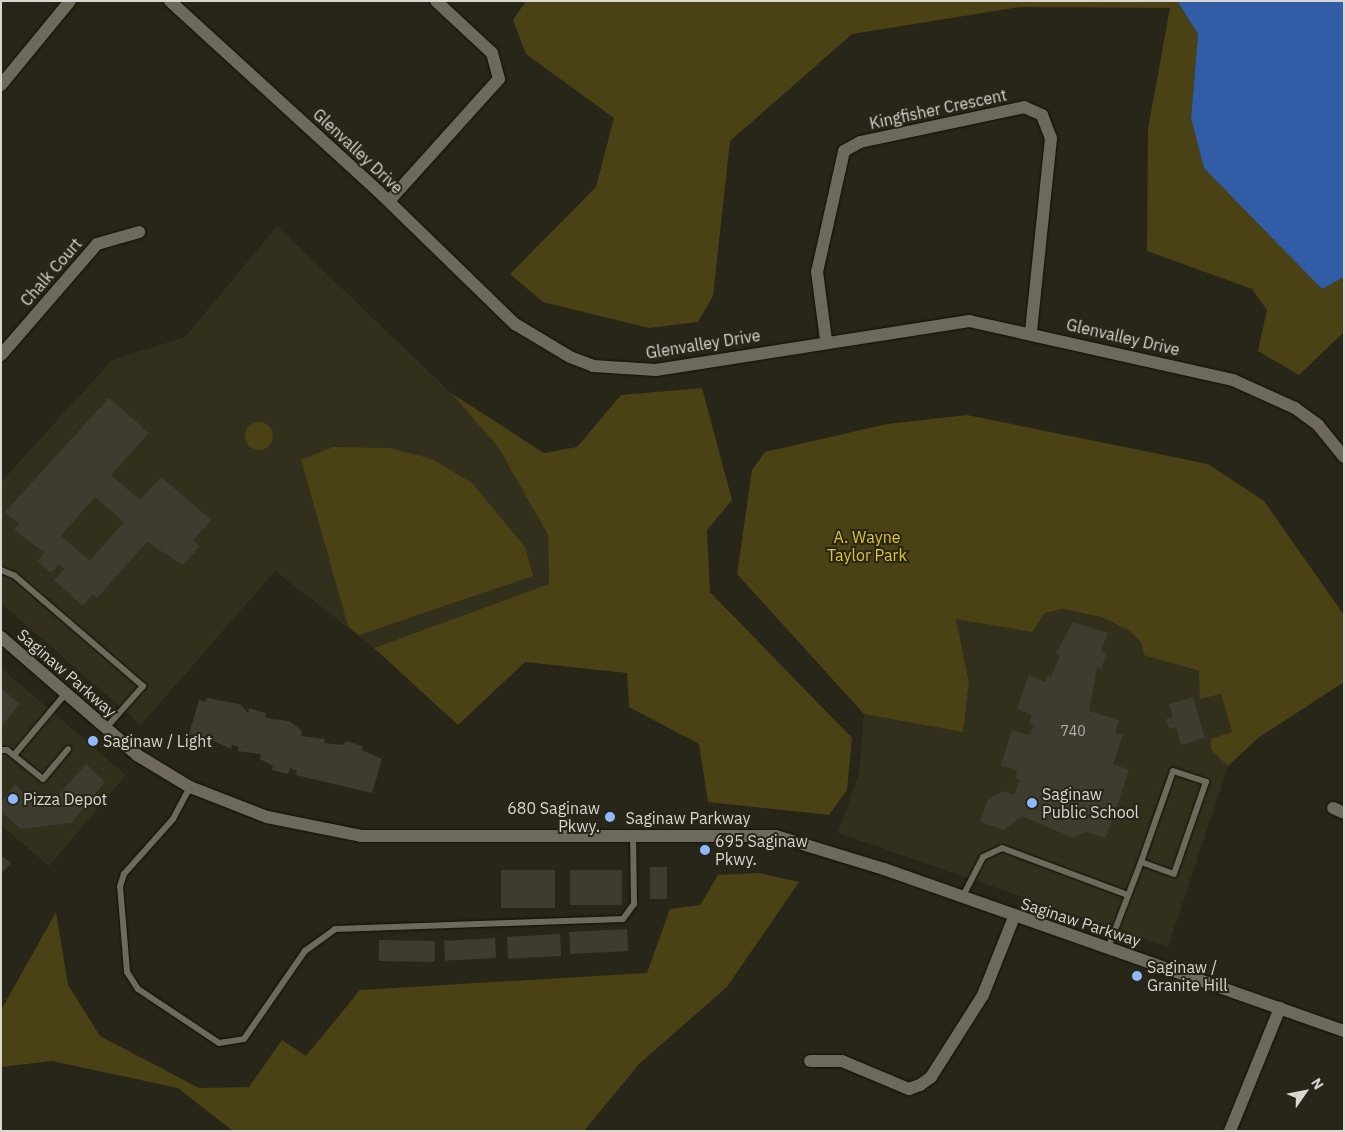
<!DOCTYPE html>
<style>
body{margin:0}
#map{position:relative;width:1345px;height:1132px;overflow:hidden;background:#282619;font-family:"IBM Plex Sans",sans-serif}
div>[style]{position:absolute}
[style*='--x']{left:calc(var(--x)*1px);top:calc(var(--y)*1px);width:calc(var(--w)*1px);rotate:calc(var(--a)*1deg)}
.built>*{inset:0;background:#332f1d}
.green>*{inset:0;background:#4a4114}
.round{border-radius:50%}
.water>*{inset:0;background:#305da6}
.building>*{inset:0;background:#3e3c2f;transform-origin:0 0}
.roads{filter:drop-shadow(0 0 1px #110e04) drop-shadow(0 0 1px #110e04)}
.lane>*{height:6px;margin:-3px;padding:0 3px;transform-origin:3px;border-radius:3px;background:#6d6a5c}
.street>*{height:12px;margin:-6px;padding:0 6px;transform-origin:6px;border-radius:6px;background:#6d6a5c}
.secondary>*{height:12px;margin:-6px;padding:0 6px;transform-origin:6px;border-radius:6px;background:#6d6a5c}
.dots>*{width:14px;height:14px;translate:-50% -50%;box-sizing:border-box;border:2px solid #282619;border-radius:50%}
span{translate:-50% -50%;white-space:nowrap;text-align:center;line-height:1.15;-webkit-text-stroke:4px #282619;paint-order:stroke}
.number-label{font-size:14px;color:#b2b0a7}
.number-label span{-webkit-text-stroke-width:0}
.street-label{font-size:16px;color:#d9d7cf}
.park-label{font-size:16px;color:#e1c633}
.poi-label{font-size:16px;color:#d9d7cf}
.left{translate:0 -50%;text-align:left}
.right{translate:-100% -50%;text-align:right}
.frame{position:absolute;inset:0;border:2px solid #d9d7cf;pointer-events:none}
.north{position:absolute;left:1280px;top:1067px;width:50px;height:50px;-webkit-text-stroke:4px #282619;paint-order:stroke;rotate:57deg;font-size:14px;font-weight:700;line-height:20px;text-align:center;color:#d9d7cf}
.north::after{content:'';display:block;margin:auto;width:18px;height:22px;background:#d9d7cf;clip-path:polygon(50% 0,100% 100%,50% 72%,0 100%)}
</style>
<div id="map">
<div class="built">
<div style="clip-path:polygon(277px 226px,451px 393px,498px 447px,548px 535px,549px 584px,374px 648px,275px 571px,141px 725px,1px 603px,1px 482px,112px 360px,185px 337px)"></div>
<div style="clip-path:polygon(1063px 609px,1101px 617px,1128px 630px,1184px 668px,1199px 671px,1221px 694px,1232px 732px,1211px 750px,1228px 766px,1168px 947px,838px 833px,859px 773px,864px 714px,963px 731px,969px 682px,956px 618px,1031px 632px,1045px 613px)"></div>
<div style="clip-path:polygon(1px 668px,126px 775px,49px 866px,1px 825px)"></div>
</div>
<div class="green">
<div style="clip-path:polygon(526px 1px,1177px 1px,1198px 34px,1191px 118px,1321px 289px,1344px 277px,1344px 332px,1299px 375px,1258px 351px,1267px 310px,1252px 289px,1147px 251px,1148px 129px,1170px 8px,1020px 7px,852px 34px,730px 141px,713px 296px,698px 322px,649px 328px,543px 302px,510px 274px,596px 187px,614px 118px,526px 54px,513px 20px)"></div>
<div style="clip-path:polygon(702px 388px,732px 500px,707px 530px,710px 592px,852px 738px,847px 790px,829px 815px,708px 802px,699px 744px,629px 707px,627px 673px,525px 662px,458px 725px,374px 648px,549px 584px,548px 535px,498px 447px,451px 393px,544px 453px,577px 447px,621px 395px)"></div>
<div style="clip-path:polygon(967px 415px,1208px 464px,1264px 501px,1344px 615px,1344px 682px,1258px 738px,1228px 766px,1211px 750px,1211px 739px,1232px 732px,1221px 694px,1200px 699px,1199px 671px,1144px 655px,1141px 642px,1128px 630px,1101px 617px,1063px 609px,1045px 613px,1032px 632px,956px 619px,969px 682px,963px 732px,864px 714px,737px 574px,752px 470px,765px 452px,887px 424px)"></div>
<div class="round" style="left:245px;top:422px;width:28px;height:28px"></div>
<div style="clip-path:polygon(333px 447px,390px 448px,432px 459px,472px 483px,525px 547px,533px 576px,359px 635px,348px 626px,301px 460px)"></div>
<div style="clip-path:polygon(759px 873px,799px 882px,727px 987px,639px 1064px,584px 1131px,233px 1131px,178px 1088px,52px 1061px,1px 1067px,1px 1010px,56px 912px,68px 985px,100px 1036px,199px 1088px,249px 1087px,282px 1040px,306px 1056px,360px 990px,647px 973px,670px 909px,700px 905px,718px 875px)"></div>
</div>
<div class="water">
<div style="clip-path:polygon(1177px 1px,1344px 1px,1344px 277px,1322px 289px,1204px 168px,1191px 118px,1198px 34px)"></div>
</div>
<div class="building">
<div style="clip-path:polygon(evenodd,109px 398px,149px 433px,111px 475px,140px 500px,161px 477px,211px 520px,193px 541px,200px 546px,183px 565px,147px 542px,97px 598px,93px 594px,83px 606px,54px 580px,64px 569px,59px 565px,51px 573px,37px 561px,45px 553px,14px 530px,19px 524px,5px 512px,109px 398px,95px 497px,124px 522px,90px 561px,61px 536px,95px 497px)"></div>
<div style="clip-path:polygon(1073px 622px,1108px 633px,1101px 651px,1107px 653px,1101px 669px,1097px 667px,1089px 711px,1119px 720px,1115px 733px,1123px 735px,1113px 764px,1129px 770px,1106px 838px,1086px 832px,1073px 838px,1022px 816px,1004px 830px,980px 822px,988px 799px,1004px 791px,1014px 795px,1020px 780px,1015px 779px,1017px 770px,1001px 765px,1012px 730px,1029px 735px,1034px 726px,1029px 724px,1032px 715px,1017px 709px,1029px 675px,1045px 682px,1047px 675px,1051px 677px,1060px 655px,1056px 653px)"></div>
<div style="clip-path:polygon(1px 688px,20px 704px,1px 727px)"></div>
<div style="clip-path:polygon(1193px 697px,1205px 738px,1181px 745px,1176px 727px,1169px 729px,1166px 719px,1173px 717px,1169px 704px)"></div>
<div style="clip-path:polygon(207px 698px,240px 704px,248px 713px,249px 708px,266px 713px,265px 718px,289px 721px,302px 731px,301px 736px,325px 739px,324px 743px,344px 745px,345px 741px,363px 746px,362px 750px,382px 759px,372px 793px,296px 775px,297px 771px,290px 768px,288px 774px,272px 770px,273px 766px,260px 759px,261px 754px,237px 751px,239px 747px,232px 745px,231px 749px,209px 739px,207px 745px,193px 741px,195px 736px,189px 734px,199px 700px,205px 702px)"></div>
<div style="clip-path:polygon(86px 764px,105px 782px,71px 823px,21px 829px,1px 812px,1px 802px,15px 784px,35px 803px,53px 801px)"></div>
<div style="clip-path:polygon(1px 855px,11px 863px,1px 874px)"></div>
<div style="left:667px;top:867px;width:32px;height:17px;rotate:90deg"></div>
<div style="left:501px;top:870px;width:54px;height:38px"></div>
<div style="left:570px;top:870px;width:52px;height:35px"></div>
<div style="left:627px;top:929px;width:22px;height:58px;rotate:87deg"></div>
<div style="left:560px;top:934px;width:22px;height:53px;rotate:87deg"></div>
<div style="left:495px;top:938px;width:20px;height:51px;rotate:87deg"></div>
<div style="left:379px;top:940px;width:56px;height:21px;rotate:1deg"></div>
</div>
<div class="roads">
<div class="lane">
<div style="--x:1;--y:570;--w:15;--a:23"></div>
<div style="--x:15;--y:576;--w:169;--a:40.7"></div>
<div style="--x:143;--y:686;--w:56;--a:131.4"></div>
<div style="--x:1;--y:750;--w:6;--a:0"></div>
<div style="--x:7;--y:750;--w:46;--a:38.9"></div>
<div style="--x:43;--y:779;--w:39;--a:-50"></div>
<div style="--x:14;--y:755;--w:81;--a:-50"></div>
<div style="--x:1173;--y:771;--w:35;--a:18"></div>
<div style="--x:1206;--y:782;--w:97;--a:109.2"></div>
<div style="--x:1174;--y:874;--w:35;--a:-160"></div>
<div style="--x:1141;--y:862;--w:96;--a:-70.6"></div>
<div style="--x:190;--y:787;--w:36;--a:118"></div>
<div style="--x:173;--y:819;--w:74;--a:131.7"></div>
<div style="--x:124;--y:874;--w:13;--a:108"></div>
<div style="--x:120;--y:886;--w:86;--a:85.3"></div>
<div style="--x:127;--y:972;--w:20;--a:57"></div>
<div style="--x:138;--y:989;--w:97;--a:33.7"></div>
<div style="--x:219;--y:1043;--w:25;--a:-9"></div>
<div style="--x:244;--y:1039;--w:107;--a:-55.3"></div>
<div style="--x:305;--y:951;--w:37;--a:-36"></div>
<div style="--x:335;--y:929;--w:288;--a:-2"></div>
<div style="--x:623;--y:919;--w:19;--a:-54"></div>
<div style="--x:634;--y:904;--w:69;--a:-90.8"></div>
<div style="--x:962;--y:898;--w:46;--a:-62.9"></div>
<div style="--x:983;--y:857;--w:21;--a:-25"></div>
<div style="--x:1002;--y:848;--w:134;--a:20.5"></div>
<div style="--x:1108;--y:948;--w:92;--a:-69"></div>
</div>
<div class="street">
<div style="--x:170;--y:1;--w:282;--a:42.4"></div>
<div style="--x:378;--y:191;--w:191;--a:44.2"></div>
<div style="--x:515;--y:324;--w:64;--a:31"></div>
<div style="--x:570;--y:357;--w:25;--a:21"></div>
<div style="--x:593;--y:366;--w:63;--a:3.6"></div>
<div style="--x:656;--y:370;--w:317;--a:-8.9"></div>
<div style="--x:969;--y:321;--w:271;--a:12.6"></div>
<div style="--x:1233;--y:380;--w:68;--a:24.3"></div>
<div style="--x:1295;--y:408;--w:29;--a:36"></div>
<div style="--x:1318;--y:425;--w:41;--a:50.9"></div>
<div style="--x:389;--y:201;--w:164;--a:-48"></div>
<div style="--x:499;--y:79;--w:27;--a:-105"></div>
<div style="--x:492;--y:53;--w:76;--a:-137.1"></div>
<div style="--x:826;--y:340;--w:69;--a:-97.5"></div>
<div style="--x:817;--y:272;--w:124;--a:-77.4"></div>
<div style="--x:844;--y:151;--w:18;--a:-29"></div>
<div style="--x:860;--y:142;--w:168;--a:-12"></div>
<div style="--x:1024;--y:107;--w:20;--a:24"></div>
<div style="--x:1042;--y:115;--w:25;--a:69"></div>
<div style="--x:1051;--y:138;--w:196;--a:95.9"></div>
<div style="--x:1;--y:355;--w:147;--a:-49.1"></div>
<div style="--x:97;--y:244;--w:44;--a:-15.9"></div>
<div style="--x:1333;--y:808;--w:12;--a:24"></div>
<div style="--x:810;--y:1061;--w:32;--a:0"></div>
<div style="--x:842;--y:1061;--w:73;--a:22.7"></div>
<div style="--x:909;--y:1089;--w:12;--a:-20"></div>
<div style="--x:920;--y:1085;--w:14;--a:-36"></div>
<div style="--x:931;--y:1077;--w:97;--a:-57.6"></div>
<div style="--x:983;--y:995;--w:84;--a:-68.3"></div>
<div style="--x:1230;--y:1131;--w:133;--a:-67.9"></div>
</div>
<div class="secondary">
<div style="--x:1;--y:85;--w:109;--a:-50.6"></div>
<div style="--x:1;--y:637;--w:180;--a:40.9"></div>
<div style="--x:137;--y:755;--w:62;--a:31.1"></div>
<div style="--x:190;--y:787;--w:83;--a:21.3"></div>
<div style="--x:267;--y:817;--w:96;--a:11.4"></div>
<div style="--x:361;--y:836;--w:415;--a:0"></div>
<div style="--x:776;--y:836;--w:113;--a:17"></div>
<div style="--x:884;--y:869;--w:488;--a:19.4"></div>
</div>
</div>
<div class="dots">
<div style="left:93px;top:741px;background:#8eb9fc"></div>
<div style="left:13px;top:799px;background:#8eb9fc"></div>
<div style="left:1032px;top:803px;background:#8eb9fc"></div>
<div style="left:610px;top:817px;background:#8eb9fc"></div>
<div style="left:705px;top:850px;background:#8eb9fc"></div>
<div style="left:1137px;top:976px;background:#8eb9fc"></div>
</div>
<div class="number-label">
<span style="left:1073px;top:731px">740</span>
</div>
<div class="street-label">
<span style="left:938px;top:109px;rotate:-12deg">Kingfisher Crescent</span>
<span style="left:358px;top:151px;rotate:43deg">Glenvalley Drive</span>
<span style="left:51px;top:272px;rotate:-49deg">Chalk Court</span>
<span style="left:1123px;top:337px;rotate:13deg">Glenvalley Drive</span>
<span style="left:703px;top:344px;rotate:-9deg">Glenvalley Drive</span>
<span style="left:67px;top:673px;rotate:41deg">Saginaw Parkway</span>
<span style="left:688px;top:818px">Saginaw Parkway</span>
<span style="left:1081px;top:922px;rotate:18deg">Saginaw Parkway</span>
</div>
<div class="park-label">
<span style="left:867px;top:546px">A. Wayne<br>Taylor Park</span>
</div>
<div class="poi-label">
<span class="left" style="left:103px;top:741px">Saginaw / Light</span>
<span class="left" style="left:1042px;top:803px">Saginaw<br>Public School</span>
<span class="left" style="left:23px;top:799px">Pizza Depot</span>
<span class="right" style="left:600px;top:817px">680 Saginaw<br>Pkwy.</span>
<span class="left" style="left:715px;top:850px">695 Saginaw<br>Pkwy.</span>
<span class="left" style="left:1147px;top:976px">Saginaw /<br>Granite Hill</span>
</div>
<div class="frame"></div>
<div class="north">N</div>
</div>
